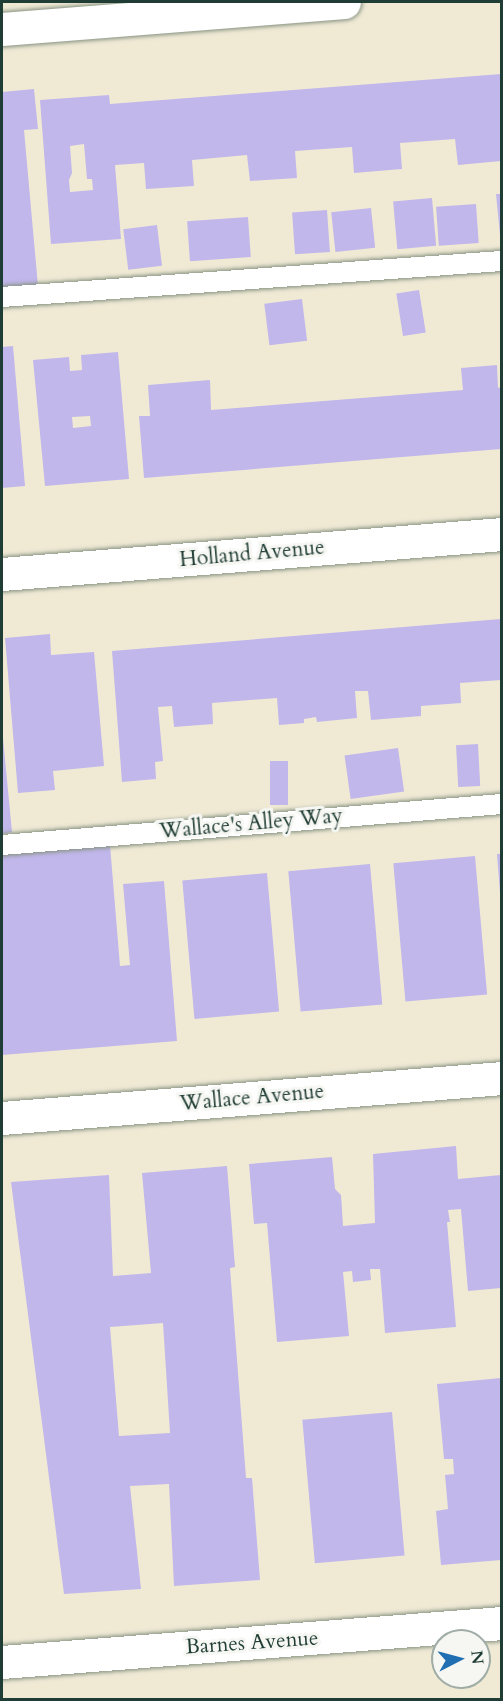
<!DOCTYPE html>
<style>
body{margin:0}
#map{position:relative;width:503px;height:1701px;overflow:hidden;background:#f0ead5;font-family:Cardo,serif}
div>[style]{position:absolute}
[style*='--x']{left:calc(var(--x)*1px);top:calc(var(--y)*1px);width:calc(var(--w)*1px);rotate:calc(var(--a)*1deg)}
.building>*{inset:0;background:#c1b7eb;transform-origin:0 0}
.roads{filter:drop-shadow(0 0 2px #889484) drop-shadow(0 0 2px #889484)}
.service>*{height:20px;margin:-10px;padding:0 10px;transform-origin:10px;border-radius:10px;background:#fff}
.minor>*{height:33px;margin:-16.5px;padding:0 16.5px;transform-origin:16.5px;border-radius:16.5px;background:#fff}
.tertiary>*{height:33px;margin:-16.5px;padding:0 16.5px;transform-origin:16.5px;border-radius:16.5px;background:#fff}
span{translate:-50% -50%;white-space:nowrap;text-align:center;line-height:1.15;-webkit-text-stroke:6px #f6f6f2;paint-order:stroke}
.street-label{font-size:21px;color:#1f3d34}
.frame{position:absolute;inset:0;border:3px solid #1f3d34;pointer-events:none}
.north{position:absolute;left:431px;top:1629px;width:60px;height:60px;box-sizing:border-box;background:#f6f6f2;border:2px solid #a0aca6;border-radius:50%;rotate:84deg;font-size:16px;font-weight:700;line-height:24px;text-align:center;color:#1f3d34}
.north::after{content:'';display:block;margin:auto;width:21px;height:27px;background:#1f6fb2;clip-path:polygon(50% 0,100% 100%,50% 72%,0 100%)}
</style>
<div id="map">
<div class="building">
<div style="clip-path:polygon(evenodd,501px 74px,501px 161px,458px 165px,455px 139px,400px 143px,402px 169px,354px 173px,352px 147px,295px 151px,297px 178px,250px 181px,247px 155px,192px 160px,194px 186px,146px 189px,144px 163px,115px 165px,121px 239px,51px 244px,40px 100px,109px 95px,110px 104px,501px 74px,84px 144px,87px 179px,92px 179px,93px 190px,70px 192px,69px 180px,72px 173px,70px 146px,84px 144px)"></div>
<div style="clip-path:polygon(34px 89px,38px 129px,24px 130px,38px 286px,2px 289px,2px 92px)"></div>
<div style="clip-path:polygon(496px 194px,501px 194px,501px 235px,500px 235px)"></div>
<div style="left:432px;top:198px;width:48px;height:39px;rotate:85deg"></div>
<div style="left:476px;top:204px;width:39px;height:40px;rotate:86deg"></div>
<div style="left:371px;top:208px;width:40px;height:40px;rotate:84deg"></div>
<div style="left:327px;top:210px;width:42px;height:35px;rotate:86deg"></div>
<div style="left:248px;top:217px;width:40px;height:61px;rotate:86deg"></div>
<div style="left:157px;top:225px;width:41px;height:34px;rotate:83deg"></div>
<div style="left:419px;top:290px;width:43px;height:23px;rotate:81deg"></div>
<div style="left:302px;top:299px;width:42px;height:38px;rotate:83deg"></div>
<div style="clip-path:polygon(13px 346px,25px 486px,2px 488px,2px 347px)"></div>
<div style="clip-path:polygon(evenodd,118px 352px,129px 479px,45px 486px,33px 360px,69px 357px,70px 371px,82px 370px,81px 355px,118px 352px,90px 416px,91px 426px,73px 428px,72px 417px,90px 416px)"></div>
<div style="clip-path:polygon(497px 365px,498px 388px,501px 387px,501px 449px,144px 478px,139px 416px,150px 416px,148px 385px,210px 380px,211px 410px,463px 390px,461px 368px)"></div>
<div style="clip-path:polygon(501px 619px,501px 680px,460px 683px,461px 703px,421px 706px,421px 716px,371px 720px,368px 691px,355px 691px,357px 718px,317px 722px,316px 717px,304px 719px,304px 723px,279px 725px,277px 698px,212px 703px,213px 724px,174px 727px,172px 706px,158px 707px,163px 761px,155px 762px,156px 779px,122px 782px,112px 651px)"></div>
<div style="clip-path:polygon(50px 634px,51px 655px,94px 652px,104px 766px,53px 771px,55px 790px,18px 793px,5px 638px)"></div>
<div style="clip-path:polygon(2px 728px,12px 832px,2px 834px)"></div>
<div style="left:478px;top:744px;width:42px;height:22px;rotate:87deg"></div>
<div style="left:398px;top:748px;width:44px;height:54px;rotate:82deg"></div>
<div style="left:270px;top:761px;width:18px;height:44px"></div>
<div style="clip-path:polygon(110px 845px,120px 966px,130px 965px,123px 884px,164px 881px,177px 1041px,2px 1055px,2px 853px)"></div>
<div style="clip-path:polygon(497px 854px,501px 854px,501px 893px,500px 893px)"></div>
<div style="left:475px;top:856px;width:139px;height:82px;rotate:85deg"></div>
<div style="left:370px;top:864px;width:141px;height:82px;rotate:85deg"></div>
<div style="left:267px;top:873px;width:139px;height:85px;rotate:85deg"></div>
<div style="clip-path:polygon(456px 1146px,458px 1179px,501px 1175px,501px 1288px,468px 1291px,461px 1209px,448px 1210px,450px 1222px,447px 1222px,456px 1327px,385px 1333px,380px 1269px,370px 1269px,371px 1280px,353px 1282px,352px 1271px,343px 1272px,349px 1336px,277px 1342px,267px 1223px,254px 1224px,249px 1164px,332px 1157px,335px 1189px,341px 1195px,343px 1226px,375px 1223px,373px 1154px)"></div>
<div style="clip-path:polygon(evenodd,227px 1166px,235px 1267px,230px 1268px,246px 1478px,252px 1478px,260px 1580px,174px 1586px,169px 1484px,130px 1486px,141px 1589px,64px 1594px,11px 1182px,109px 1175px,113px 1276px,151px 1273px,142px 1173px,227px 1166px,163px 1323px,170px 1433px,119px 1436px,110px 1327px,163px 1323px)"></div>
<div style="clip-path:polygon(501px 1378px,501px 1560px,441px 1565px,436px 1511px,448px 1509px,445px 1475px,454px 1474px,453px 1459px,444px 1459px,437px 1384px)"></div>
<div style="left:392px;top:1412px;width:144px;height:90px;rotate:85deg"></div>
</div>
<div class="roads">
<div class="service">
<div style="--x:2;--y:297;--w:501;--a:-4.12"></div>
<div style="--x:2;--y:845;--w:502;--a:-4.69"></div>
</div>
<div class="minor">
<div style="--x:2;--y:29;--w:343;--a:-4.5"></div>
<div style="--x:2;--y:574;--w:502;--a:-4.57"></div>
<div style="--x:2;--y:1118;--w:502;--a:-4.57"></div>
</div>
<div class="tertiary">
<div style="--x:2;--y:1662;--w:502;--a:-4.46"></div>
</div>
</div>
<div class="street-label">
<span style="left:252px;top:554px;rotate:-5deg">Holland Avenue</span>
<span style="left:251px;top:824px;rotate:-5deg">Wallace's Alley Way</span>
<span style="left:252px;top:1098px;rotate:-5deg">Wallace Avenue</span>
<span style="left:252px;top:1643px;rotate:-4deg">Barnes Avenue</span>
</div>
<div class="frame"></div>
<div class="north">N</div>
</div>
